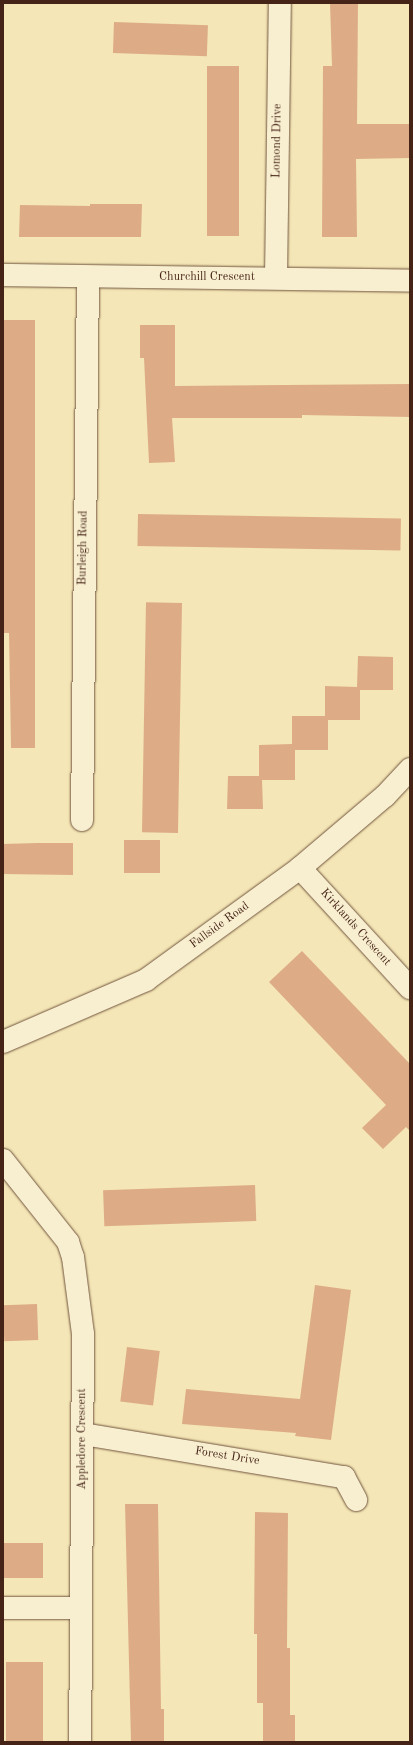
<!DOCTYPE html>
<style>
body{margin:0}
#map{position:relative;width:413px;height:1745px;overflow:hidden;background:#f4e6b6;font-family:"Old Standard TT",serif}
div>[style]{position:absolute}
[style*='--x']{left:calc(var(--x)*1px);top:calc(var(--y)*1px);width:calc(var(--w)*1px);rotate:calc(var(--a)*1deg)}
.building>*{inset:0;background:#ddac87;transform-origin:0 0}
.roads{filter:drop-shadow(0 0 1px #71543e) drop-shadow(0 0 1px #71543e)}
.street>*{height:22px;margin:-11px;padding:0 11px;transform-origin:11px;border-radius:11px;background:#f8efd0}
.secondary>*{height:22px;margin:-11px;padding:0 11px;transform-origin:11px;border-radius:11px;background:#f8efd0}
span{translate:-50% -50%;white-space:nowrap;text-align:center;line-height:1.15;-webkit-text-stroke:3px #f8efd0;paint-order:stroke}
.street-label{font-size:12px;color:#452316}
.frame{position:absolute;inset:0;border:4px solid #452316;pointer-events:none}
</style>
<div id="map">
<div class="building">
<div style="clip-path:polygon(330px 3px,358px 3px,357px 124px,410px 124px,410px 158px,356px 159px,357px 237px,322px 237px,323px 66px,332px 66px)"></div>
<div style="left:114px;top:22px;width:94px;height:31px;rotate:2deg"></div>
<div style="left:207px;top:66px;width:32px;height:170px"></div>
<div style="clip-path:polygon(90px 204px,142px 204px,141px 237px,19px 237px,20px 205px,90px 206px)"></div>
<div style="clip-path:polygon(3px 320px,35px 320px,35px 748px,11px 748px,9px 633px,3px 633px)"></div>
<div style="clip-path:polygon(140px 325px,175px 325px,175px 386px,410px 384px,410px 417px,302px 415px,302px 418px,172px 418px,175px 462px,149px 463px,144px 358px,140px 358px)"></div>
<div style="left:138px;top:514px;width:263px;height:32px;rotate:1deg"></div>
<div style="left:182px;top:603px;width:230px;height:36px;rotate:91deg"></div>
<div style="clip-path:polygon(358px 656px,393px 657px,393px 690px,360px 690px,360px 720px,328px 720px,328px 750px,295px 750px,295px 780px,262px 780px,263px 809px,227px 809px,228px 776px,259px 776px,259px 745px,292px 744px,292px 716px,325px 716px,325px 686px,357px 687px)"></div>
<div style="left:160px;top:840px;width:33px;height:36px;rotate:90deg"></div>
<div style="clip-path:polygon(37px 843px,73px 843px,73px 875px,3px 874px,3px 844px)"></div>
<div style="clip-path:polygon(302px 951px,410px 1064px,410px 1131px,406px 1127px,383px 1149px,362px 1128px,386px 1105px,269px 982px)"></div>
<div style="left:255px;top:1185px;width:36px;height:152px;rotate:88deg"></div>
<div style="clip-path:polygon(315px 1285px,351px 1290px,331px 1440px,295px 1436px,296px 1433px,182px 1424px,186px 1389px,300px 1399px)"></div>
<div style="left:37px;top:1304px;width:36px;height:34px;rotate:88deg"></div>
<div style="left:127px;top:1347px;width:33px;height:55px;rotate:7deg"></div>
<div style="clip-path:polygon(125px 1504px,158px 1504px,161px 1709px,164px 1709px,164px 1742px,131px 1742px)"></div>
<div style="clip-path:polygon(255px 1512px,288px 1513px,287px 1648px,290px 1648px,290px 1715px,295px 1715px,295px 1742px,263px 1742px,263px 1703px,257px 1703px,257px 1634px,254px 1634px)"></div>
<div style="left:3px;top:1543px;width:40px;height:35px"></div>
<div style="left:6px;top:1662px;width:37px;height:80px"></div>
</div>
<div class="roads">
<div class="street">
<div style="--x:3;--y:275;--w:407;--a:0.8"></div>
<div style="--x:276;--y:278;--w:275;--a:-89.2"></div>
<div style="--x:82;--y:820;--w:543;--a:-89.37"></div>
<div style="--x:300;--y:868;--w:163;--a:47.5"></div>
<div style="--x:3;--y:1160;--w:105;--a:51.6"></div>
<div style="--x:68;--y:1242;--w:16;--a:72"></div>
<div style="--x:73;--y:1257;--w:78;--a:82.6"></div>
<div style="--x:83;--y:1334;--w:408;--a:90.4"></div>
<div style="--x:83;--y:1434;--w:265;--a:9.4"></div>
<div style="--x:344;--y:1477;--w:26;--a:62"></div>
<div style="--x:3;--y:1608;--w:78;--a:0"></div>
</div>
<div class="secondary">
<div style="--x:3;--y:1042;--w:156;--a:-23.4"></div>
<div style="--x:146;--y:980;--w:190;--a:-36"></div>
<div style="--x:300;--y:868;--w:111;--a:-40.3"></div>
<div style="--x:385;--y:796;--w:37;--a:-47"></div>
</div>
</div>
<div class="street-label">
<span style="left:278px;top:141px;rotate:-89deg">Lomond Drive</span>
<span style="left:207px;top:278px">Churchill Crescent</span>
<span style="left:84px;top:548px;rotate:-89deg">Burleigh Road</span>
<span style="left:220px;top:926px;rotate:-36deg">Fallside Road</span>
<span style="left:355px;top:928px;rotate:48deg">Kirklands Crescent</span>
<span style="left:83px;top:1439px;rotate:-90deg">Appledore Crescent</span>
<span style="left:227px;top:1457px;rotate:9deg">Forest Drive</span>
</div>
<div class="frame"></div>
</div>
